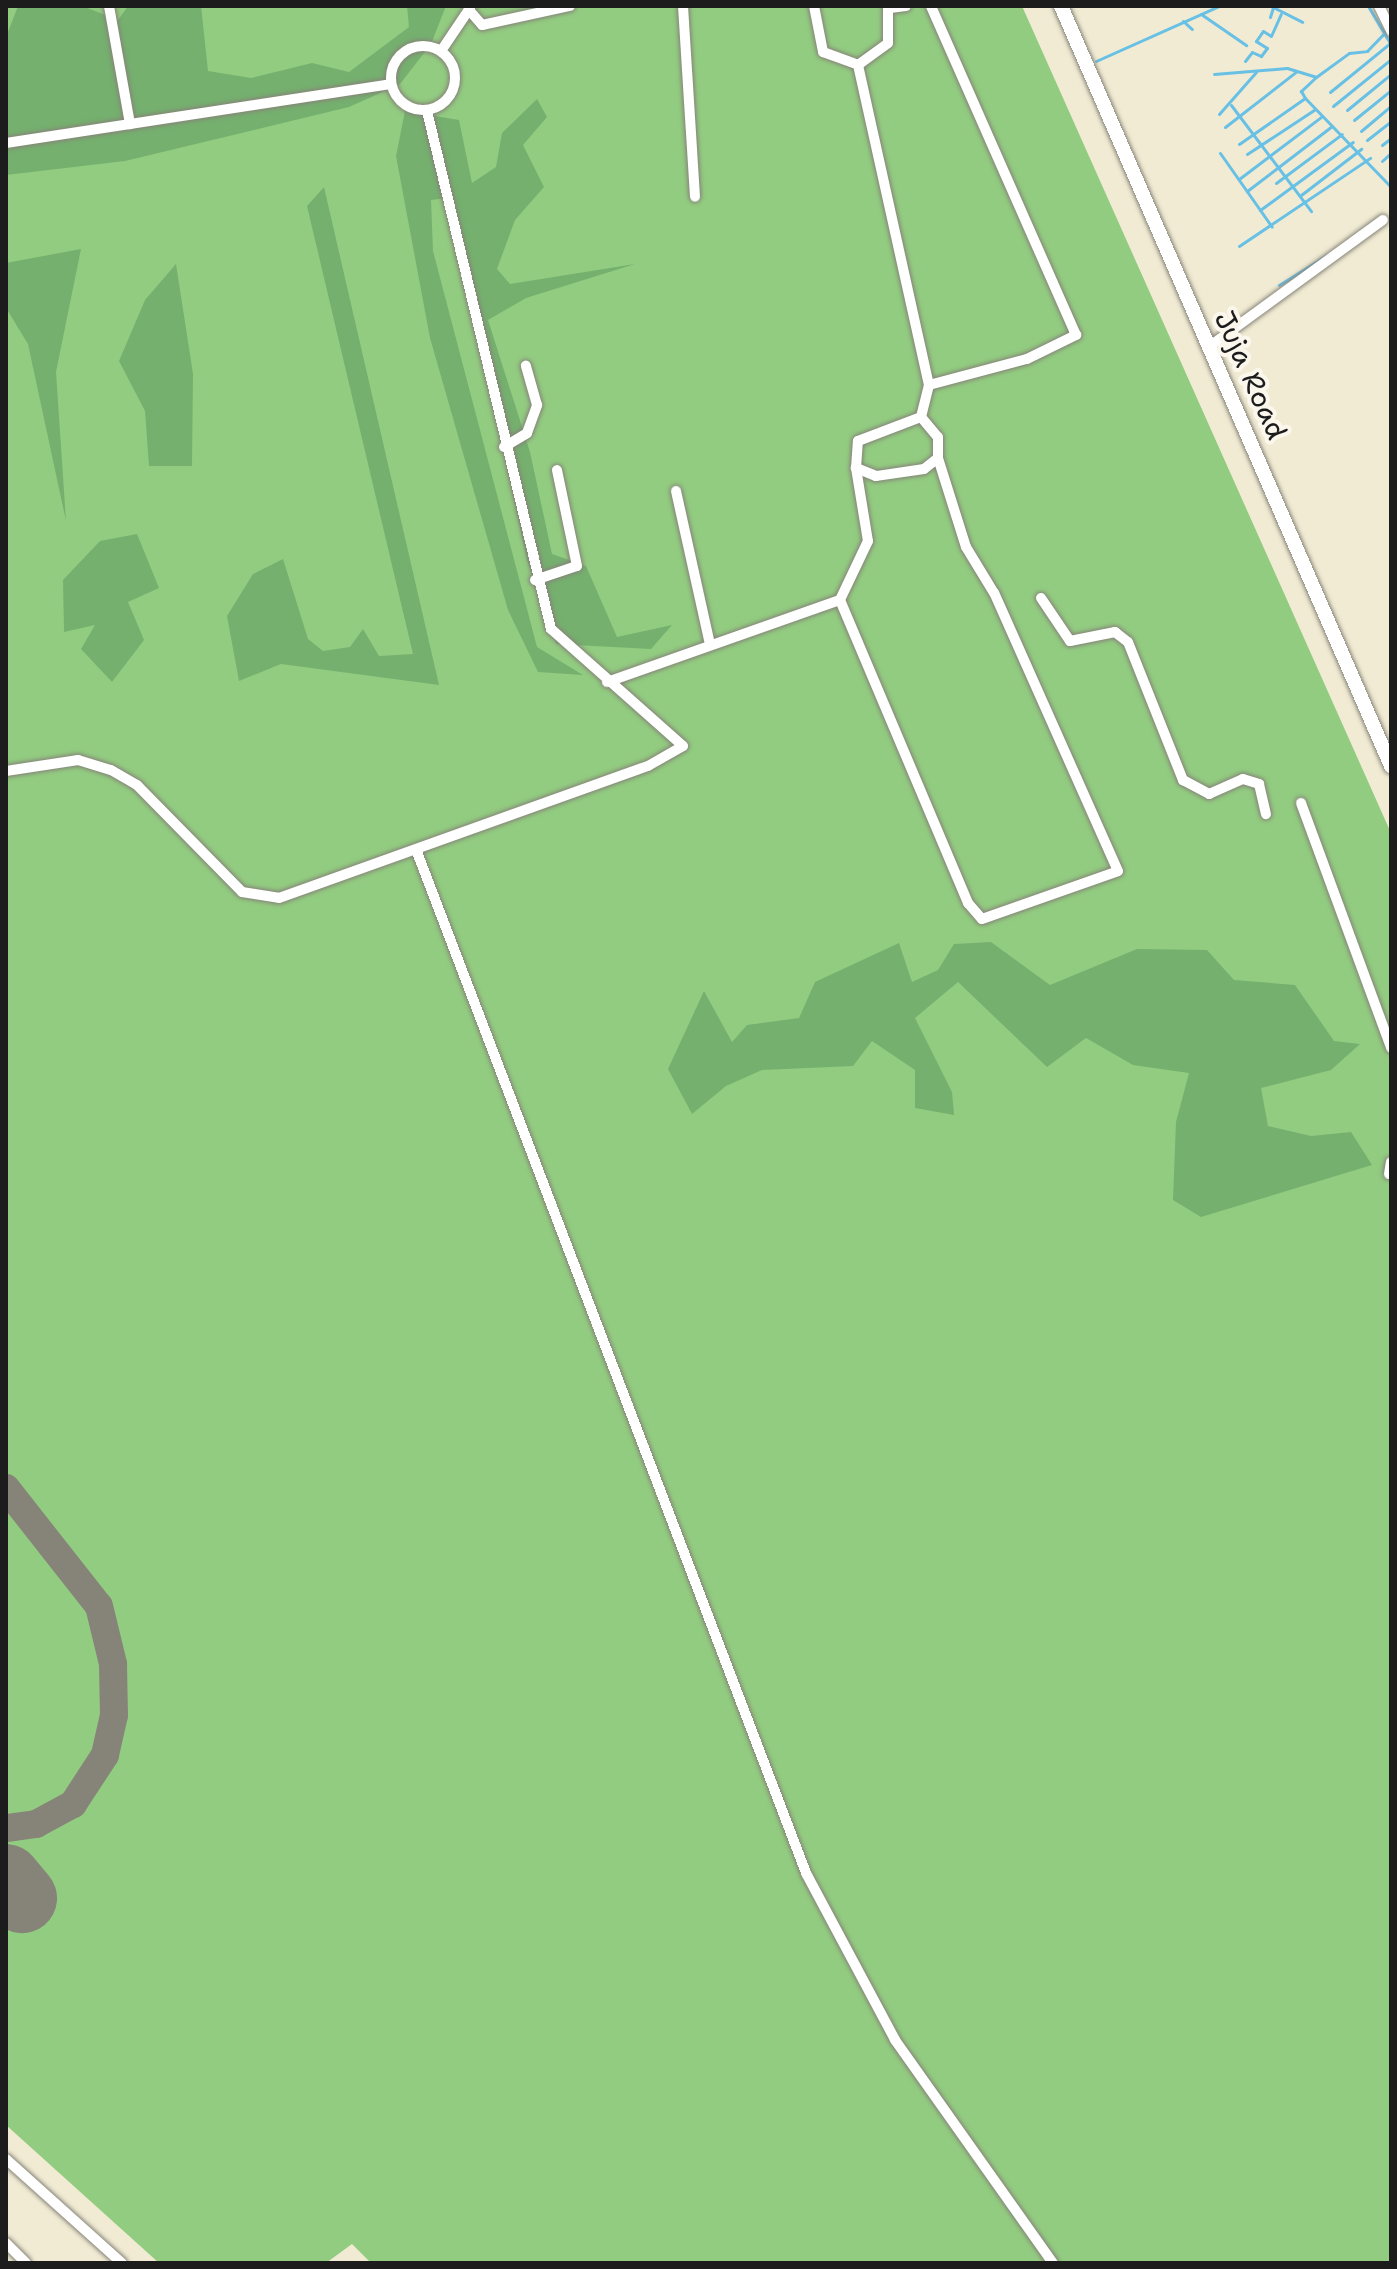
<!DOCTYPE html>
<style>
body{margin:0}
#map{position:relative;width:1397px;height:2269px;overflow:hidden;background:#f1ebd4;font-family:"Shantell Sans",sans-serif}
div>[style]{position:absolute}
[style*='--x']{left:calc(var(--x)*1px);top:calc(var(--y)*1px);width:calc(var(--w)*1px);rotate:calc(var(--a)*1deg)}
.green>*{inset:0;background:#92cc81}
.forest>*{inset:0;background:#75b06f}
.stream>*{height:3px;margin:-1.5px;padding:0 1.5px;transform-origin:1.5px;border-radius:1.5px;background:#68c0e5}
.taxiway>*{height:28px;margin:-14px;padding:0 14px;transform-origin:14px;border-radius:14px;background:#868478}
.runway>*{height:70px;margin:-35px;padding:0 35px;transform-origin:35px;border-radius:35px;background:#868478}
.roads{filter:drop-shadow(0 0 2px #868478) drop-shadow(0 0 2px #868478)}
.minor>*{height:10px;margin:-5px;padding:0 5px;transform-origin:5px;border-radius:5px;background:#fff}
.minor>.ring{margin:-5px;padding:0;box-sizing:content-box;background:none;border:10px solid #fff;border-radius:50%}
.major>*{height:14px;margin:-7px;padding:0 7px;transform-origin:7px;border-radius:7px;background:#fff}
span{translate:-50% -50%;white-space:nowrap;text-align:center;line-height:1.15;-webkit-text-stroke:8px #fbf7ec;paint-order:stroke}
.street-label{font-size:28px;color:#1c1c1c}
.frame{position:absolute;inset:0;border:8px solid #1c1c1c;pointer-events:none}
</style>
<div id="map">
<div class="green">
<div style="clip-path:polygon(6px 6px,1022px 6px,1391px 833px,1391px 2263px,371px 2263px,352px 2244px,326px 2263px,159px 2263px,6px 2125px)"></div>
</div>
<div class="forest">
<div style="clip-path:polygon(18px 6px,85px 7px,118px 20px,128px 6px,201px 6px,208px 71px,251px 78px,312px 63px,349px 72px,409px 27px,407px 6px,446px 6px,431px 44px,400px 84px,349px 107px,125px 161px,6px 175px,6px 37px)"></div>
<div style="clip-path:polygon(537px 99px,547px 117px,523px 145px,544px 187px,515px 220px,497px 269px,510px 284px,635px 264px,526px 298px,488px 320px,530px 452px,552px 554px,586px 566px,617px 637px,672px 625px,651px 649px,556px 644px,527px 560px,448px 198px,431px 200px,433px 251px,537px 647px,583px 675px,538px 672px,508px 610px,430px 338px,396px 156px,405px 111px,459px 120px,472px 183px,496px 167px,502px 133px)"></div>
<div style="clip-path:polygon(324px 187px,439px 685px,281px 664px,239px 681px,227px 616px,253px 574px,283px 559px,308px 639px,323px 651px,350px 647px,363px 629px,379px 656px,413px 654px,307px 206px)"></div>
<div style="clip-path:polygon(81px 249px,56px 372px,66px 521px,28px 344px,6px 308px,6px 263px)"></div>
<div style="clip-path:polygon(176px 264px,193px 374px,192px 466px,149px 466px,145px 411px,119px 361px,145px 300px)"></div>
<div style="clip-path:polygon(137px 534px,159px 588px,128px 602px,144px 640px,112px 682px,81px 649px,95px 625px,64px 632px,63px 580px,100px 541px)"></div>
<div style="clip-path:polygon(991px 942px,1050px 985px,1137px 949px,1207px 950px,1234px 980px,1295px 985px,1334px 1041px,1360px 1044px,1331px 1070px,1261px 1088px,1268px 1126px,1311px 1136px,1351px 1132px,1372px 1165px,1201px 1217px,1173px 1200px,1176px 1122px,1189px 1073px,1133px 1065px,1086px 1038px,1047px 1067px,958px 982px,915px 1018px,952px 1092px,954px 1115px,915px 1108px,915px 1070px,872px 1041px,853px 1066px,762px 1070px,726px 1086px,692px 1114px,668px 1069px,704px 991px,732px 1042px,747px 1025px,799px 1018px,815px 982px,899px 943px,912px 982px,938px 970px,954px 944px)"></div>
</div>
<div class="stream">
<div style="--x:1271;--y:6;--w:35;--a:27"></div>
<div style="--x:1368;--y:6;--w:43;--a:59.3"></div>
<div style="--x:1201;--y:14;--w:55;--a:34.6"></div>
<div style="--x:1270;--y:17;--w:10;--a:-73"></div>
<div style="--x:1183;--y:21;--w:12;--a:42"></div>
<div style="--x:1096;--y:61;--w:135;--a:-24.1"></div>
<div style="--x:1245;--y:61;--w:11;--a:-52"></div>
<div style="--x:1252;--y:52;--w:10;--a:24"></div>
<div style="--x:1261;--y:56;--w:10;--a:-53"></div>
<div style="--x:1267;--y:48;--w:13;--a:-148"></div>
<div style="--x:1256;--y:41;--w:12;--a:-55"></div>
<div style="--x:1263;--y:31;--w:9;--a:32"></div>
<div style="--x:1271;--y:36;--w:24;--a:-66"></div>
<div style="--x:1214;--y:74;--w:73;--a:-4.7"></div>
<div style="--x:1287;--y:68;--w:30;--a:17"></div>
<div style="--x:1316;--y:77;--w:41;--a:-36"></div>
<div style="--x:1349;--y:53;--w:18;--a:-6"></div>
<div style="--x:1367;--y:51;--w:28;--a:-46"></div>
<div style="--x:1316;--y:77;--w:21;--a:137"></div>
<div style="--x:1301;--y:91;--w:8;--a:60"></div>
<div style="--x:1305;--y:98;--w:122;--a:46"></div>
<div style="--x:1330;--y:92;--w:77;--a:-39.2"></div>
<div style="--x:1231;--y:105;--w:133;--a:53"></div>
<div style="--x:1333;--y:106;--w:75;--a:-39"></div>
<div style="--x:1347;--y:110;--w:57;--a:-39.3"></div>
<div style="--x:1219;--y:114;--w:56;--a:-48.6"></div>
<div style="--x:1354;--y:120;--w:48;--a:-39"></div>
<div style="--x:1225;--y:127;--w:91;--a:-37.9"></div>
<div style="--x:1361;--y:131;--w:39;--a:-40"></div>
<div style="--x:1367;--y:140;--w:31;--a:-38"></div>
<div style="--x:1239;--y:144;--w:80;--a:-34.9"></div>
<div style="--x:1382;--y:145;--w:11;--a:-38"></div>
<div style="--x:1220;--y:153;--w:90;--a:54.9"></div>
<div style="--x:1247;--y:154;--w:80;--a:-33.3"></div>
<div style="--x:1382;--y:161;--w:12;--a:-42"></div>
<div style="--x:1239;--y:179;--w:103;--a:-37.1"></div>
<div style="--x:1276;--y:183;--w:82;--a:-36.6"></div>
<div style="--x:1247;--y:191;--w:107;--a:-37.4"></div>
<div style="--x:1301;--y:195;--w:76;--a:-37.5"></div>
<div style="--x:1260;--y:210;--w:115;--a:-36.2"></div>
<div style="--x:1239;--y:246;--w:158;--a:-33.9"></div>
<div style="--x:1279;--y:285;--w:57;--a:-32"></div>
</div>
<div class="taxiway">
<div style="--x:6;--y:1488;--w:150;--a:51.8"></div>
<div style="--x:99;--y:1606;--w:60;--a:76.4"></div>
<div style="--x:113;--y:1664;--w:51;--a:88.9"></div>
<div style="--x:114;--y:1715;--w:41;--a:102.7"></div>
<div style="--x:105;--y:1755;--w:59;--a:123.1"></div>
<div style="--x:73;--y:1804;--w:42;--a:151.6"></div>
<div style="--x:36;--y:1824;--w:30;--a:172"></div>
</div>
<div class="runway">
<div style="--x:6;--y:1879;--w:25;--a:50"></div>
</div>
<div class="roads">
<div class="minor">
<div style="--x:109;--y:6;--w:120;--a:79.9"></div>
<div style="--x:683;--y:6;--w:191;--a:86.4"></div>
<div style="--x:814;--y:6;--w:47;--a:78.9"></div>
<div style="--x:823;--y:52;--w:37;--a:20"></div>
<div style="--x:858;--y:65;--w:37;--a:-36"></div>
<div style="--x:888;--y:43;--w:37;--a:-90"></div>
<div style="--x:1379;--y:6;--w:28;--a:64"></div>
<div style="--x:890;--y:8;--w:16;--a:-7"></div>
<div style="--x:469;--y:10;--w:20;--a:49"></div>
<div style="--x:482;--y:25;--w:90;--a:-12.2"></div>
<div class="ring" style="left:391px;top:46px;width:54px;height:54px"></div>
<div style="--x:441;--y:51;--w:52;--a:-56"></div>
<div style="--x:858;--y:65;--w:328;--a:77.5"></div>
<div style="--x:929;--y:385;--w:101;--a:-14.9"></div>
<div style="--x:1027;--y:359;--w:55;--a:-26.1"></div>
<div style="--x:1076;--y:335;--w:360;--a:-113.8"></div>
<div style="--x:6;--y:143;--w:389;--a:-8.7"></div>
<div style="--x:1210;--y:346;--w:214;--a:-36.1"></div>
<div style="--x:921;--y:417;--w:26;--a:50"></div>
<div style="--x:938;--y:437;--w:21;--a:90"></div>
<div style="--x:938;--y:458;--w:18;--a:142"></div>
<div style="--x:924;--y:469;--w:49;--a:171.7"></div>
<div style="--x:876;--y:476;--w:22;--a:-158"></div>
<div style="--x:856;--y:468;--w:27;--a:-86"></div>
<div style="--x:858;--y:441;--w:67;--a:-20.9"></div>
<div style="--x:921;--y:417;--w:33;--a:-76"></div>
<div style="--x:504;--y:447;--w:27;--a:-31"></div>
<div style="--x:527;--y:433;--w:30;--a:-70"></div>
<div style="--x:537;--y:405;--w:41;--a:-105.8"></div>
<div style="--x:856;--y:468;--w:74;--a:80.7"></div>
<div style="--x:868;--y:541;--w:65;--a:115.4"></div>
<div style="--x:840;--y:600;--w:329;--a:67.1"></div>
<div style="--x:968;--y:903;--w:21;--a:49"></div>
<div style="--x:982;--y:919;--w:144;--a:-19.4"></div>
<div style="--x:1118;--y:871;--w:304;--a:-114"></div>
<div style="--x:994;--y:593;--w:54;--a:-121.3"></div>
<div style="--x:966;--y:547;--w:93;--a:-107.5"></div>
<div style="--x:676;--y:491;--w:157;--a:77.5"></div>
<div style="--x:535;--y:580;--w:44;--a:-18.4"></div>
<div style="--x:577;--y:566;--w:98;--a:-101.8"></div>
<div style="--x:1041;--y:598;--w:52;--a:56"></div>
<div style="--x:1070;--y:641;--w:46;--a:-11.3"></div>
<div style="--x:1115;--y:632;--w:16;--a:38"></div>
<div style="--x:1128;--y:642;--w:149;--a:68.3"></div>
<div style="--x:1183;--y:780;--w:30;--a:28"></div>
<div style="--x:1209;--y:794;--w:37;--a:-24"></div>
<div style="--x:1243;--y:779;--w:17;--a:17"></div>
<div style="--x:1259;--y:784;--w:31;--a:77"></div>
<div style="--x:607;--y:682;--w:247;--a:-19.4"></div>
<div style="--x:6;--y:771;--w:73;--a:-8.7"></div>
<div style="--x:78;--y:760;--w:34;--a:17"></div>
<div style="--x:111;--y:770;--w:30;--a:30"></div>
<div style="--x:137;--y:785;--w:150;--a:45.5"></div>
<div style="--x:242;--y:892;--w:37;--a:9"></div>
<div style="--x:279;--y:898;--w:392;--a:-19.7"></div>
<div style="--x:648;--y:766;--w:40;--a:-29.7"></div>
<div style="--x:683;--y:746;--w:176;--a:-138.4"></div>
<div style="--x:551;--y:629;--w:533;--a:-103.46"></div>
<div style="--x:1301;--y:803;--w:261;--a:69.8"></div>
<div style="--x:417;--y:852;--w:1093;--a:69.14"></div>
<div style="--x:806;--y:1873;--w:189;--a:61.9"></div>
<div style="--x:895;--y:2040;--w:273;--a:54.7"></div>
<div style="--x:1389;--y:1174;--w:12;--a:-81"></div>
<div style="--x:6;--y:2159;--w:156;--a:41.9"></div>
<div style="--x:6;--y:2243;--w:28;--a:45"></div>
</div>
<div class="major">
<div style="--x:1061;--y:6;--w:829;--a:66.53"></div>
</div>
</div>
<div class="street-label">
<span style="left:1251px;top:375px;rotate:66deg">Juja Road</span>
</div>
<div class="frame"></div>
</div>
